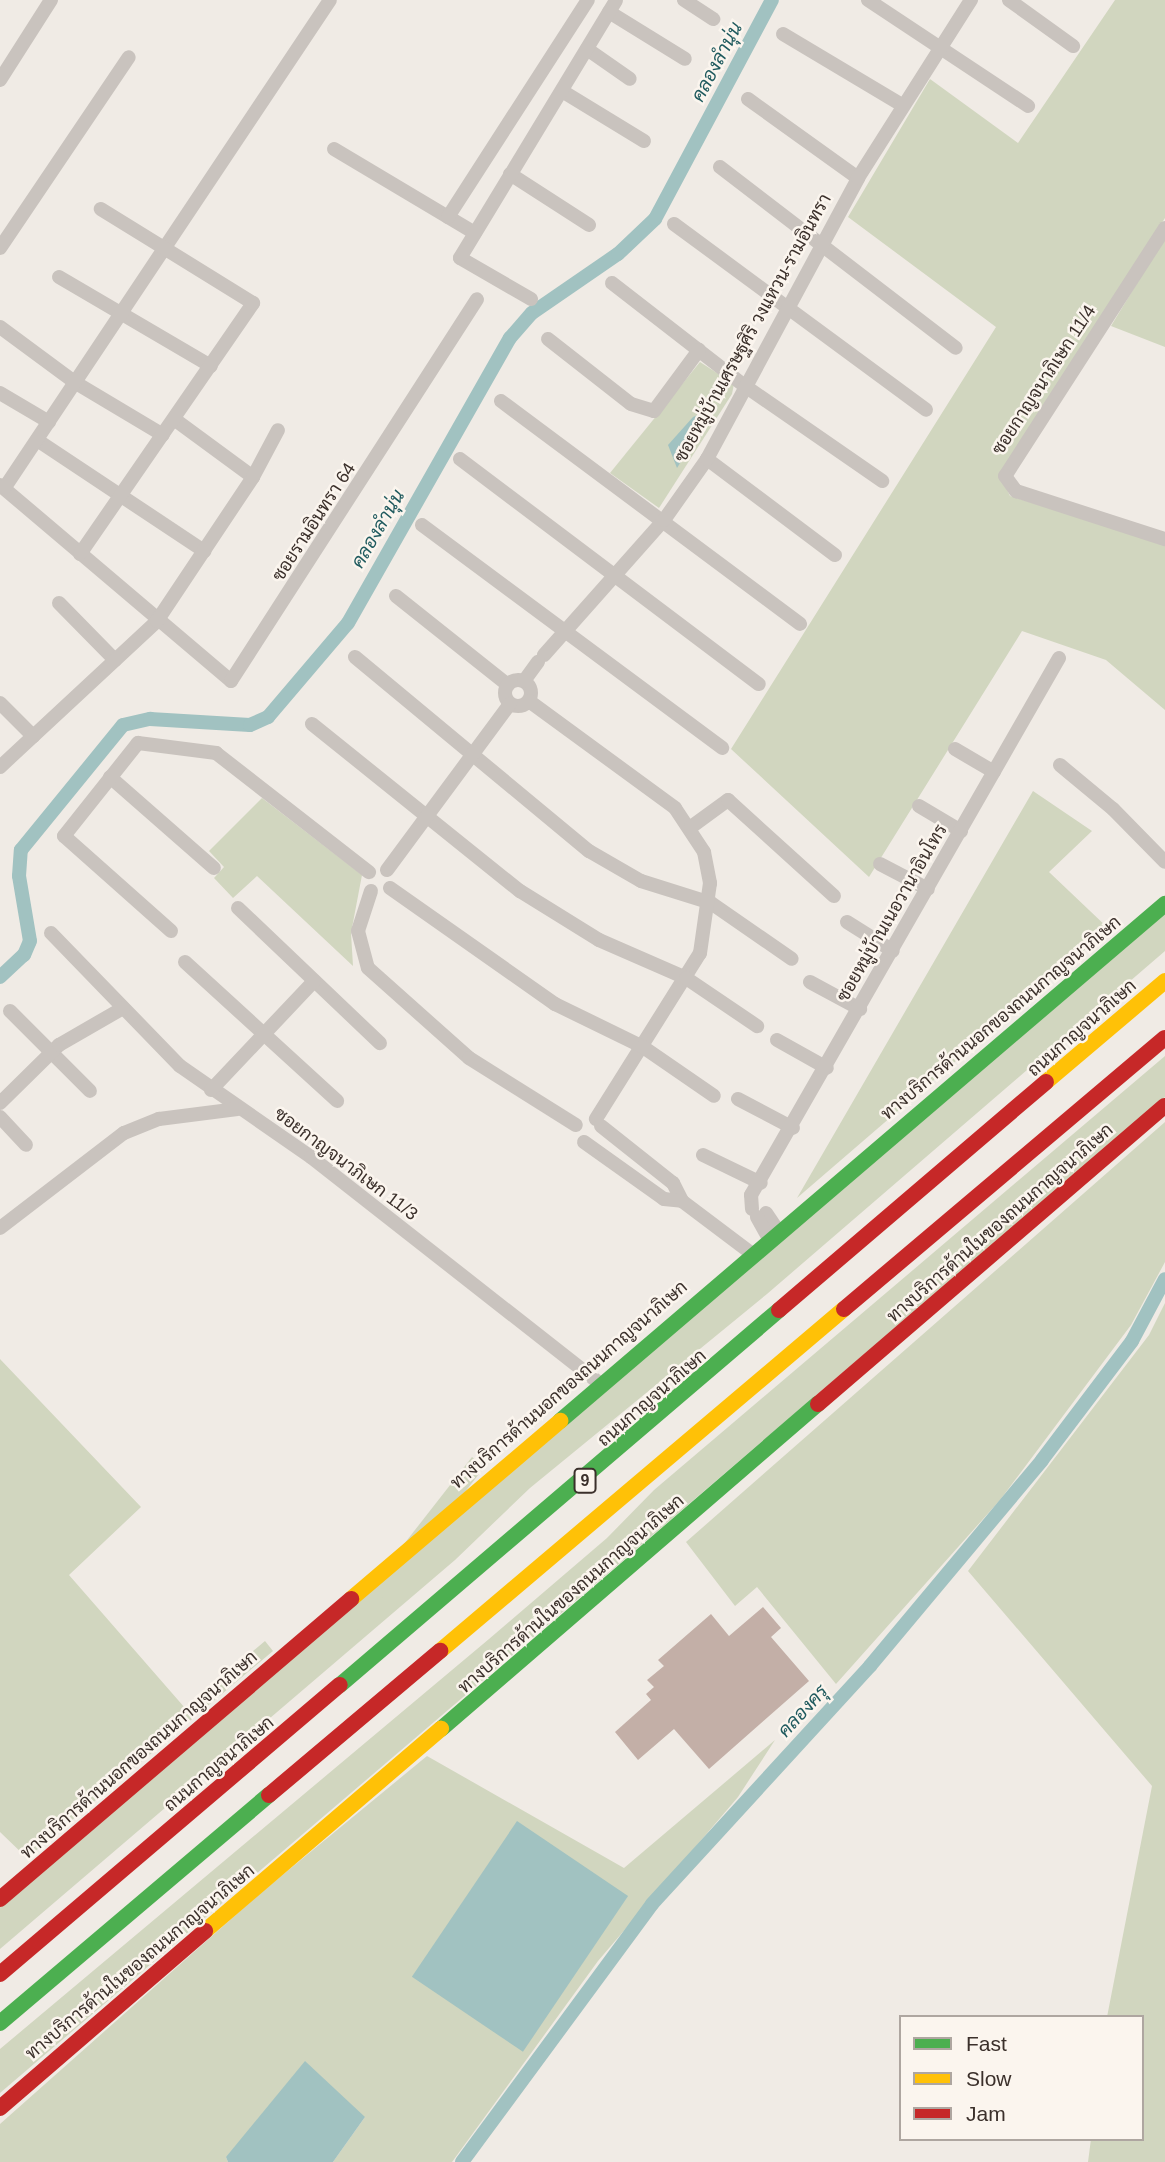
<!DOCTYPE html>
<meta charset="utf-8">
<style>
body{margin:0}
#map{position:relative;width:1165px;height:2162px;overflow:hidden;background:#f0ebe5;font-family:Helvetica,Sarabun,sans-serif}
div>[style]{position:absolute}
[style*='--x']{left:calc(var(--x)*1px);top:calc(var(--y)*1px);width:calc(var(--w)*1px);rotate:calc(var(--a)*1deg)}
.green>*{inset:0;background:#d1d6bf;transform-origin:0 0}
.water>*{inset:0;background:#a1c2c1;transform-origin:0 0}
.canal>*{height:14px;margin:-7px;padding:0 7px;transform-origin:7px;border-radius:7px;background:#a1c2c1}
.building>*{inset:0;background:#c3afa7}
.street>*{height:14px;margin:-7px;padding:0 7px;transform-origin:7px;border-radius:7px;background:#c9c3be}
.street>.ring{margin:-7px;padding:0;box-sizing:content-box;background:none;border:14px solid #c9c3be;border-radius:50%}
.fast>*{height:16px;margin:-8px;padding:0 8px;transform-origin:8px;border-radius:8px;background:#4caf50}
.slow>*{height:16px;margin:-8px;padding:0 8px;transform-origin:8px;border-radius:8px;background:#ffc107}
.jam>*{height:16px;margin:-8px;padding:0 8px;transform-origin:8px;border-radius:8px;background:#c62828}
span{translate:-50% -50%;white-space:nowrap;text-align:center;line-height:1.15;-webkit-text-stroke:5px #fbf5ee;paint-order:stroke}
.shield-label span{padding:2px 5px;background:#fbf5ee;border:2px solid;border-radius:5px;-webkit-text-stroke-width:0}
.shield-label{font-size:16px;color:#3b302b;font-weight:700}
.street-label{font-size:18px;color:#3b302b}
.water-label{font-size:19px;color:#1f5a5e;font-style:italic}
.legend{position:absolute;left:899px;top:2015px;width:245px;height:126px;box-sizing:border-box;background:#fbf5ee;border:2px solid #aea6a0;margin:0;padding:9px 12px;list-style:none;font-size:21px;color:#3b302b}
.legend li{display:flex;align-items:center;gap:14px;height:35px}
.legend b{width:35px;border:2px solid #aea6a0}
</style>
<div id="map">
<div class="green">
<div style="clip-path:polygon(1115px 0,1165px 0,1165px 218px,1000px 474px,1010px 496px,1165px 544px,1165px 710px,1106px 660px,1022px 631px,869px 877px,731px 749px,996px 327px,848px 217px,930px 79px,1018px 143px)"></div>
<div style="clip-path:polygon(1165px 237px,1165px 347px,1111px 326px)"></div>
<div style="clip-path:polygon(700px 362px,734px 384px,732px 394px,659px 508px,610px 473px)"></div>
<div style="clip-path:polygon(1033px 791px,1092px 831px,1049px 872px,1109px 929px,797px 1198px)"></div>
<div style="clip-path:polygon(262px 798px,362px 875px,351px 933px,353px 966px,257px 876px,233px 898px,214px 878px,224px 867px,209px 851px)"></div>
<div style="clip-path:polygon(1165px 912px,1165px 951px,767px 1294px,530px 1488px,455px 1560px,0 1949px,0 1907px)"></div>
<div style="clip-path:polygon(1165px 1056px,1165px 1097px,0 2093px,0 2049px,489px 1639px,607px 1538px,654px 1490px)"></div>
<div style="clip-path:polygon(1165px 1122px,1165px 1262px,1131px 1325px,1000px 1500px,836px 1684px,757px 1587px,735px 1606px,686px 1542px)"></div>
<div style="clip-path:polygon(1165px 1303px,1165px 2162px,1088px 2162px,1091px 2139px,1142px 2139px,1142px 2017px,1107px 2017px,1152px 1786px,968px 1571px,1149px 1335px)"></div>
<div style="clip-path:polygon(0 1359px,141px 1507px,69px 1575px,185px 1708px,265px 1641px,273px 1651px,27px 1858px,0 1832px)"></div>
<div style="left:472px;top:1457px;width:16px;height:218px;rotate:38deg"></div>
<div style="clip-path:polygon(775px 1740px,738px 1797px,598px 1961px,452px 2162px,333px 2162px,365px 2117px,226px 2157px,228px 2162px,0 2162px,0 2124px,257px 1896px,427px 1756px,624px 1868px)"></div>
</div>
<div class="water">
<div style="clip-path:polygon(705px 412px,705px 423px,677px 468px,668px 445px,693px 417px)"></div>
<div style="left:517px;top:1821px;width:134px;height:188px;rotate:34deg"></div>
<div style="clip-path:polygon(305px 2061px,365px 2117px,333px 2162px,228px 2162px,226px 2157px)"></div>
</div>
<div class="canal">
<div style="--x:0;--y:977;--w:33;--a:-43"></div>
<div style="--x:24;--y:955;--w:15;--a:-67"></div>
<div style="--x:30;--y:941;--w:66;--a:-99.6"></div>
<div style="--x:19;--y:876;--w:26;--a:-86"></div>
<div style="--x:21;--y:850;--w:161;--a:-50.8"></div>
<div style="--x:123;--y:725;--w:28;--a:-13"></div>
<div style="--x:150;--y:719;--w:100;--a:3.4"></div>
<div style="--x:250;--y:725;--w:20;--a:-24"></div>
<div style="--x:268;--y:717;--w:123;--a:-49.6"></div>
<div style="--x:348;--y:623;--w:328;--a:-60.4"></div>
<div style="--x:510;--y:338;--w:33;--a:-49"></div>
<div style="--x:532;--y:313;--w:104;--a:-34.5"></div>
<div style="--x:618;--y:254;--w:51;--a:-43.4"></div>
<div style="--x:655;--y:219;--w:248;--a:-61.9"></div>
<div style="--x:462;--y:2162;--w:320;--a:-53.6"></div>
<div style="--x:652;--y:1904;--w:323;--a:-47.5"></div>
<div style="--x:870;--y:1666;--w:268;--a:-50.1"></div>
<div style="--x:1042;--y:1460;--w:149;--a:-52.9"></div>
<div style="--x:1132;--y:1341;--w:70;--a:-62"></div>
</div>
<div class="building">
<div style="clip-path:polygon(763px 1607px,781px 1628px,771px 1637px,809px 1681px,709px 1769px,674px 1729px,638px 1760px,615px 1732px,651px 1700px,646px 1694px,654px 1687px,647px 1680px,664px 1666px,658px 1660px,711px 1614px,729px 1636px)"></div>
</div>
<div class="street">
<div style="--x:684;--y:0;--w:35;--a:33"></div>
<div style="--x:868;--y:0;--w:192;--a:33.5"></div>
<div style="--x:1009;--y:0;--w:79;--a:35.7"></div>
<div style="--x:609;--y:12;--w:89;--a:31.7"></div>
<div style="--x:783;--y:34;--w:139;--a:30.8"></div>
<div style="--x:587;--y:49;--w:52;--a:34.9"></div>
<div style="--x:0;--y:80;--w:95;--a:-57.5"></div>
<div style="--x:562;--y:91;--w:96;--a:31.4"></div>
<div style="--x:748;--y:99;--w:135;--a:35.7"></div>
<div style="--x:334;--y:149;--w:164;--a:30.8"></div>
<div style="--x:720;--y:167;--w:297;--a:37.5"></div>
<div style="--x:510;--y:174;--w:94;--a:32.8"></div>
<div style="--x:448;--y:217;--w:258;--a:-57.2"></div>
<div style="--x:674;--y:224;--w:313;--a:36.4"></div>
<div style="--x:1165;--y:228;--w:295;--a:122.8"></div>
<div style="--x:1005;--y:476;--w:19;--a:54"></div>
<div style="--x:1016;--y:491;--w:157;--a:17.9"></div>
<div style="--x:0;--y:248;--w:230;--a:-56"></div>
<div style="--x:59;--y:277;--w:176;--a:30.4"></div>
<div style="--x:612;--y:283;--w:168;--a:37.8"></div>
<div style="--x:745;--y:386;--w:167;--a:34.7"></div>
<div style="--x:531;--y:299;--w:82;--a:-150"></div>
<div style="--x:460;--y:258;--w:301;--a:-58.8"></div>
<div style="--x:0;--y:327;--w:94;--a:36.4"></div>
<div style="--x:76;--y:383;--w:101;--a:30.9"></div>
<div style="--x:548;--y:339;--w:105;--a:38.1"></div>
<div style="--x:631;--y:404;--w:24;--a:17"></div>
<div style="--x:654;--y:411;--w:76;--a:-53.6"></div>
<div style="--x:0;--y:393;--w:57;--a:30.6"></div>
<div style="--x:501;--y:401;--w:373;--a:36.7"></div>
<div style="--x:174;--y:419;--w:98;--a:36.3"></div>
<div style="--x:37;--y:440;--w:201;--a:33.6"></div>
<div style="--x:460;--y:459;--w:374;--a:37"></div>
<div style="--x:707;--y:459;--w:160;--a:36.9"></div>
<div style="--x:0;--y:485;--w:303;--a:40.3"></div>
<div style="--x:231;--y:681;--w:454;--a:-57.2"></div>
<div style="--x:5;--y:487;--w:585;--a:-56.28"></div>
<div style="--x:422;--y:525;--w:374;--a:36.6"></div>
<div style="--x:80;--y:554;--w:305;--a:-55.4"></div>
<div style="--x:253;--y:303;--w:179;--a:-148.3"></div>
<div style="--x:396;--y:596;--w:143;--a:38.5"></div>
<div style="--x:59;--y:603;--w:80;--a:45.5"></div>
<div style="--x:544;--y:655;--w:181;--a:-48.4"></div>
<div style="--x:664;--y:520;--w:75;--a:-54.8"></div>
<div style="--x:707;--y:459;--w:319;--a:-61.7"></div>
<div style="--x:858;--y:178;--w:211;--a:-57.6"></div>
<div style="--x:355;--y:657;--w:304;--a:39.7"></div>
<div style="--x:589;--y:851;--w:60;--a:30"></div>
<div style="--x:641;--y:881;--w:73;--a:17.4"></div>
<div style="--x:711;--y:903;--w:98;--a:34.7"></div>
<div class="ring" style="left:505px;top:680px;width:12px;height:12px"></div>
<div style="--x:524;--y:681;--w:24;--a:-54"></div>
<div style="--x:529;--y:701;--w:181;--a:36.2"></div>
<div style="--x:675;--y:808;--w:53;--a:56.6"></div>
<div style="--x:704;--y:852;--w:32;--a:79"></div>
<div style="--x:710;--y:883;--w:71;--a:98.1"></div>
<div style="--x:700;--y:953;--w:196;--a:122.1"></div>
<div style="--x:0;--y:703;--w:47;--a:45"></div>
<div style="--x:312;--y:724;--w:267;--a:38.8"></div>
<div style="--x:520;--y:891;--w:93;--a:31.8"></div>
<div style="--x:599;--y:940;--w:95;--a:23.6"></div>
<div style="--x:686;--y:978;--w:86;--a:34.1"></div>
<div style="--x:955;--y:749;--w:45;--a:30.5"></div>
<div style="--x:1060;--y:765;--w:69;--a:39.7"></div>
<div style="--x:1113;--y:809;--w:74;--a:45.5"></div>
<div style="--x:0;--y:767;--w:214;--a:-42.9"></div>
<div style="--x:157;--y:621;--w:173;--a:-56.3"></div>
<div style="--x:253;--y:477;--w:53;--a:-62"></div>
<div style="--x:110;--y:777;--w:138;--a:41.2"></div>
<div style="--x:919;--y:806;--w:49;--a:30.8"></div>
<div style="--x:691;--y:827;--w:46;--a:-36.1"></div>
<div style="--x:728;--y:800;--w:143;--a:42.2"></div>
<div style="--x:880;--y:864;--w:54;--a:27.5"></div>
<div style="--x:387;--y:870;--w:207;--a:-53.5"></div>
<div style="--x:390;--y:888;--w:202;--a:35.1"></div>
<div style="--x:555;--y:1004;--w:98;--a:26"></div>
<div style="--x:643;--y:1047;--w:86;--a:34.6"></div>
<div style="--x:371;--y:891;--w:42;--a:108"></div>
<div style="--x:358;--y:931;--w:38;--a:75"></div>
<div style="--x:368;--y:968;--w:135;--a:41.7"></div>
<div style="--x:469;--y:1058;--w:126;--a:32.1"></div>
<div style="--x:238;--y:908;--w:196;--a:43.6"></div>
<div style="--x:847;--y:922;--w:54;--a:32.2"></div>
<div style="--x:171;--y:931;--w:143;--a:-138.4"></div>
<div style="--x:64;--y:836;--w:119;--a:-51.5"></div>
<div style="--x:138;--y:743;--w:79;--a:7.3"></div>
<div style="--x:216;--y:753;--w:194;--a:37.9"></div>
<div style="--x:51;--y:933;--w:185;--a:45.9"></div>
<div style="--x:180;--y:1066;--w:160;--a:34.8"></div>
<div style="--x:311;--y:1157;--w:367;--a:38.1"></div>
<div style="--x:185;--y:962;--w:206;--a:42.4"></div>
<div style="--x:810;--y:982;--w:57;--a:28.4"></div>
<div style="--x:10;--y:1011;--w:113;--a:45"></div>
<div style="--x:777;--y:1040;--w:57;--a:29.2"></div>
<div style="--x:211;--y:1090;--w:150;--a:-46.6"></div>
<div style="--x:738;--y:1099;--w:62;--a:27.8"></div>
<div style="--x:0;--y:1103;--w:83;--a:-44.5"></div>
<div style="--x:59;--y:1045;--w:74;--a:-30"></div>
<div style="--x:0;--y:1117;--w:38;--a:47"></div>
<div style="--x:601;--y:1126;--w:92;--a:38.4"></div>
<div style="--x:673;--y:1183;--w:20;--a:63"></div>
<div style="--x:682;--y:1201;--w:86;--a:37"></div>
<div style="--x:584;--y:1142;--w:98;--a:35.5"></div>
<div style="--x:664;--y:1199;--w:18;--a:6"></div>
<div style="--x:703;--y:1155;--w:64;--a:25.8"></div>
<div style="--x:752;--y:1209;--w:14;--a:-94"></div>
<div style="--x:751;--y:1195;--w:619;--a:-60.16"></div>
<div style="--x:766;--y:1213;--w:22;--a:56"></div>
<div style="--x:757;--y:1217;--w:25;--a:61"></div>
<div style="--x:0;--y:1228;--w:156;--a:-37.5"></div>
<div style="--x:124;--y:1133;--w:38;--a:-22"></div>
<div style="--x:159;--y:1119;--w:79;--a:-7.3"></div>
</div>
<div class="fast">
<div style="--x:560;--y:1421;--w:796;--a:-40.52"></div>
<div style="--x:340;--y:1685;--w:577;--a:-40.5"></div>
<div style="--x:441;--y:1729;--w:498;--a:-40.8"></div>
<div style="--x:0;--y:2023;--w:353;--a:-40.3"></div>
</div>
<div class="slow">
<div style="--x:1046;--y:1082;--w:156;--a:-40.3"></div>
<div style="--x:351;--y:1599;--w:275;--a:-40.4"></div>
<div style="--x:440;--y:1651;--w:529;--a:-40.25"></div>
<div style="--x:205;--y:1931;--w:311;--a:-40.6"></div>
</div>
<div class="jam">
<div style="--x:844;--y:1309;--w:420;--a:-40.2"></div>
<div style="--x:779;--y:1310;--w:351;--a:-40.5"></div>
<div style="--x:818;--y:1404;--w:457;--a:-40.7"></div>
<div style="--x:269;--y:1795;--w:224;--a:-40.1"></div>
<div style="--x:0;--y:1899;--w:462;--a:-40.5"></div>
<div style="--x:0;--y:1974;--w:446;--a:-40.4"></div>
<div style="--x:0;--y:2108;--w:271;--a:-40.8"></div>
</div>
<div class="shield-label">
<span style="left:585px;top:1481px">9</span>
</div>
<div class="street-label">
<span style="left:753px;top:328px;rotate:-61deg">ซอยหมู่บ้านเศรษฐศิริ วงแหวน-รามอินทรา</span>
<span style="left:1044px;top:380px;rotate:-57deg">ซอยกาญจนาภิเษก 11/4</span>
<span style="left:314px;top:522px;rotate:-57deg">ซอยรามอินทรา 64</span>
<span style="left:892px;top:913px;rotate:-60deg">ซอยหมู่บ้านเนอวานาอินโทร</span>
<span style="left:1001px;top:1018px;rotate:-40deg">ทางบริการด้านนอกของถนนกาญจนาภิเษก</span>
<span style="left:1082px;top:1028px;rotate:-41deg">ถนนกาญจนาภิเษก</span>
<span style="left:346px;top:1164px;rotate:37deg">ซอยกาญจนาภิเษก 11/3</span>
<span style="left:1000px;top:1223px;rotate:-41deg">ทางบริการด้านในของถนนกาญจนาภิเษก</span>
<span style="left:569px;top:1385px;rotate:-41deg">ทางบริการด้านนอกของถนนกาญจนาภิเษก</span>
<span style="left:652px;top:1398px;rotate:-41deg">ถนนกาญจนาภิเษก</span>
<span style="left:571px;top:1594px;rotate:-41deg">ทางบริการด้านในของถนนกาญจนาภิเษก</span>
<span style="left:139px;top:1755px;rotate:-41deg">ทางบริการด้านนอกของถนนกาญจนาภิเษก</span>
<span style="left:219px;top:1764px;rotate:-40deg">ถนนกาญจนาภิเษก</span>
<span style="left:140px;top:1962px;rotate:-40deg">ทางบริการด้านในของถนนกาญจนาภิเษก</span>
</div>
<div class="water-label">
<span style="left:717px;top:62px;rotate:-62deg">คลองลำนุ่น</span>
<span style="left:378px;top:529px;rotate:-60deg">คลองลำนุ่น</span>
<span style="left:803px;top:1711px;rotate:-47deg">คลองครุ</span>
</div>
<ul class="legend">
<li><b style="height:9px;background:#4caf50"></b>Fast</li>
<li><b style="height:9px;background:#ffc107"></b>Slow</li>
<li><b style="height:9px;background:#c62828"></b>Jam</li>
</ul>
</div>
